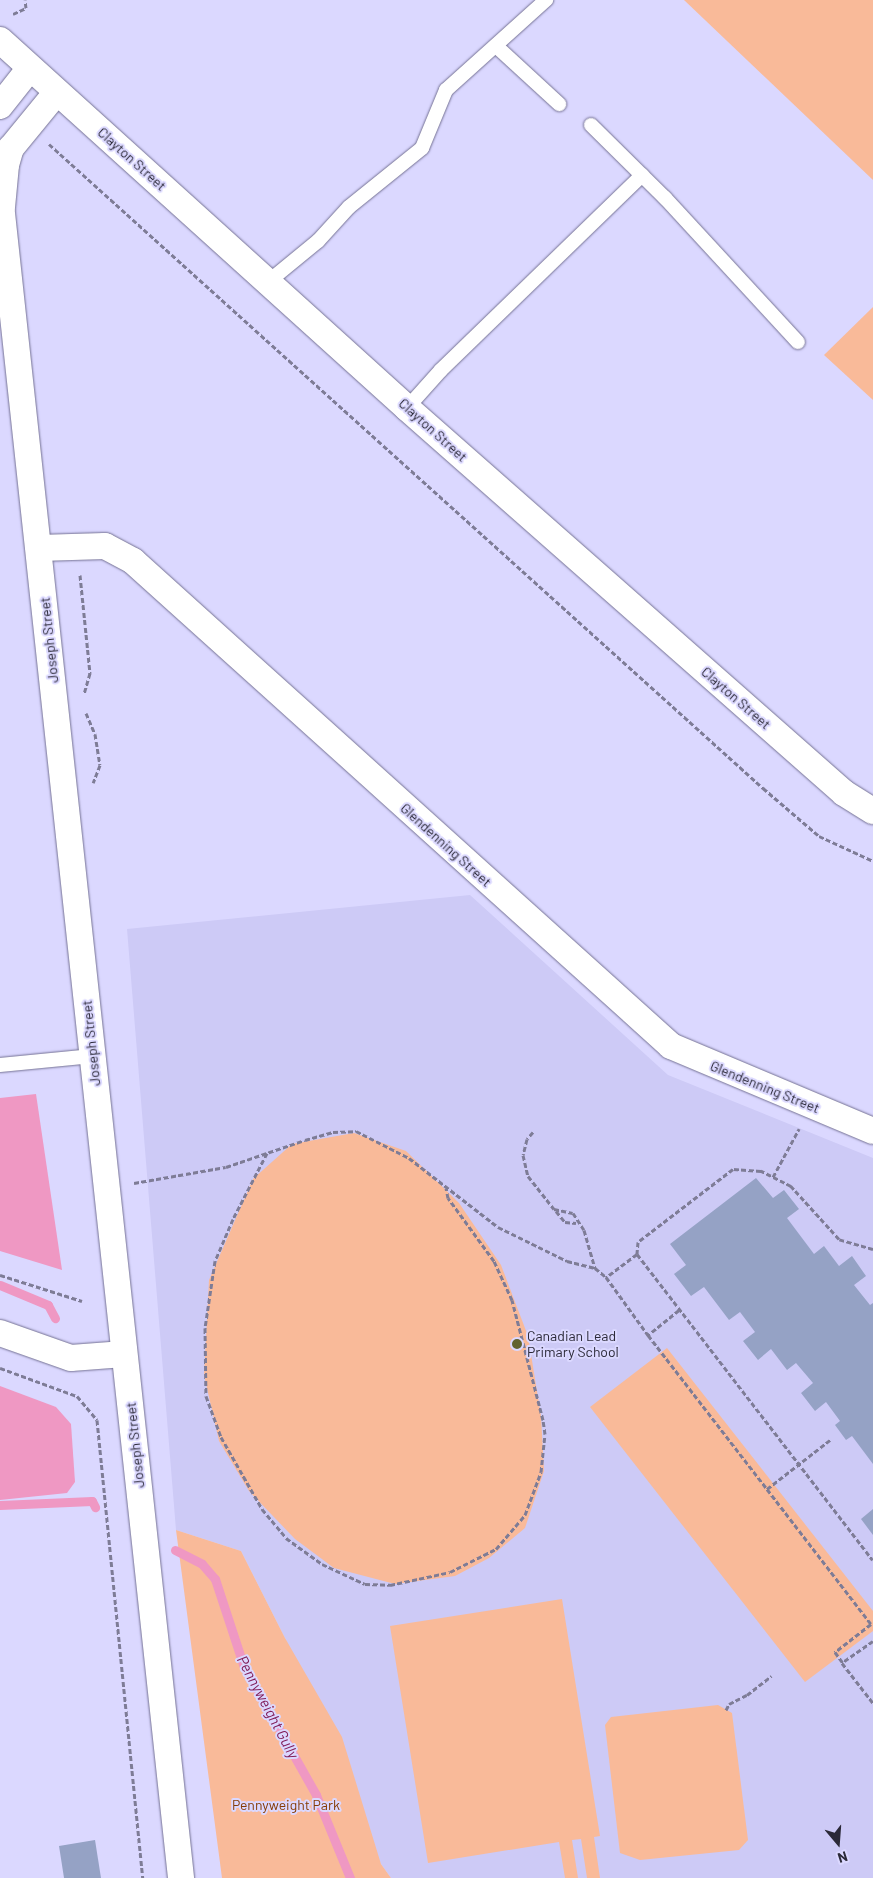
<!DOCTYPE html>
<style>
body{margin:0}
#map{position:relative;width:873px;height:1878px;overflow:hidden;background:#dbd8ff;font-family:Barlow,sans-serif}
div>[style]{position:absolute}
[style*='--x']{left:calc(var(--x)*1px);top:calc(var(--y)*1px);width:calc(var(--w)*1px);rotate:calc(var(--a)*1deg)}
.built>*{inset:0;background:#cdcaf6}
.green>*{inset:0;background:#f9ba99}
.water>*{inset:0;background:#ef98c3}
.stream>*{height:9px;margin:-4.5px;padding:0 4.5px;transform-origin:4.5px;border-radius:4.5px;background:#ef98c3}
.building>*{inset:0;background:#95a2c5}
.path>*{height:3px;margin-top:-1.5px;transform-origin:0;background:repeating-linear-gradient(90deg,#7e7c96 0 5px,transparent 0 7.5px)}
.roads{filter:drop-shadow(0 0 1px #757294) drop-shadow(0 0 1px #757294)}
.service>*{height:14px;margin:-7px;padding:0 7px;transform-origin:7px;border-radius:7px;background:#fff}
.minor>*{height:26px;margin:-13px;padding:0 13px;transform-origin:13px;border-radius:13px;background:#fff}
.dots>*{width:14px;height:14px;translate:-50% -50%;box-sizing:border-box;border:2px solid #dbd8ff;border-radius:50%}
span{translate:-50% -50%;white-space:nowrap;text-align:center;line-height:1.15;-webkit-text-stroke:4px #dbd8ff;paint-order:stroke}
.street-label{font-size:14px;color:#2b2938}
.poi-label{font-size:14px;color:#2b2938}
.left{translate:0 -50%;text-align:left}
.park-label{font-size:14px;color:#853b04}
.water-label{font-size:15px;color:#801c58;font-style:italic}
.north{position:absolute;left:813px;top:1818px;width:50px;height:50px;-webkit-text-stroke:4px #dbd8ff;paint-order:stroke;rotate:162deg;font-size:14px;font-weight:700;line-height:20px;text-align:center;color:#2b2938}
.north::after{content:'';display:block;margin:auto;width:18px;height:22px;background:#2b2938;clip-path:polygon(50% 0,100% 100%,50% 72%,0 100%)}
</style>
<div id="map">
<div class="built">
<div style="clip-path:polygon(470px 895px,668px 1075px,873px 1158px,873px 1878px,391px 1878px,381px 1864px,285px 1638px,241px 1551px,176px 1530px,127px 929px)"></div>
</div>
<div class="green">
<div style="clip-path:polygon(684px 0,873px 0,873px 180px)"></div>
<div style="clip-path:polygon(873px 307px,873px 400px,824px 355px)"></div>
<div style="clip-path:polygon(354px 1133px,406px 1151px,459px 1203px,501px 1265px,528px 1336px,541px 1416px,544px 1471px,525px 1528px,489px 1558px,455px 1576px,395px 1584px,334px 1568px,295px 1539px,249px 1491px,219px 1441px,204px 1375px,209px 1280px,253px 1179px,292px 1144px)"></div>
<div style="clip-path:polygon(667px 1348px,873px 1611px,873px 1631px,805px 1682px,590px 1407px)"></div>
<div style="clip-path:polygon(176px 1530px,241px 1551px,285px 1638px,342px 1737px,381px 1864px,391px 1878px,222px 1878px)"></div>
<div style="clip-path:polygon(562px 1599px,600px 1836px,594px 1837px,600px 1878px,587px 1878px,581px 1839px,572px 1840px,578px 1878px,565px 1878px,559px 1842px,428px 1863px,390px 1626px)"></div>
<div style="clip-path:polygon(718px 1705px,732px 1713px,748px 1840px,739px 1850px,640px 1860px,620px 1853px,605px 1725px,611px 1717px)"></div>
</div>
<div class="water">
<div style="clip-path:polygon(36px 1094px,62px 1270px,0 1251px,0 1098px)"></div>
<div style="clip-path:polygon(0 1386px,56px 1407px,71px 1424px,75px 1482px,67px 1493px,0 1500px)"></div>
</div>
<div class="stream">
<div style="--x:0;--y:1285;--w:52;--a:22.6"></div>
<div style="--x:48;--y:1305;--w:15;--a:62"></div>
<div style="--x:0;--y:1505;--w:92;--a:-2.5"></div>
<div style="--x:92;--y:1501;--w:7;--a:63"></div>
<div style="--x:175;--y:1550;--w:30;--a:27"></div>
<div style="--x:202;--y:1564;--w:20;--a:49"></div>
<div style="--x:215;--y:1579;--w:93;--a:71.8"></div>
<div style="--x:244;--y:1667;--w:147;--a:60.6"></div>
<div style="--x:316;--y:1795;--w:90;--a:67.7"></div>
</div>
<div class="building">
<div style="clip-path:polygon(756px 1178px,773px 1198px,784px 1190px,799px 1209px,787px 1218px,814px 1254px,824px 1246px,839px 1266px,852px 1256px,866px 1276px,854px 1285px,870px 1305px,873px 1303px,873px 1464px,852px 1436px,846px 1440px,835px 1425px,840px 1421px,826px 1402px,815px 1411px,801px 1393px,813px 1383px,796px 1363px,787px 1370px,771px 1349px,758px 1360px,743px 1341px,755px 1332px,740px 1312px,729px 1320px,704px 1287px,691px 1296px,674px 1274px,686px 1265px,670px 1244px)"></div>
<div style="clip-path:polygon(873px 1509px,873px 1535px,861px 1519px)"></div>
<div style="clip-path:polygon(95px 1840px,101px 1878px,64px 1878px,59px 1846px)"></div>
</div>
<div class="path">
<div style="--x:13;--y:14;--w:14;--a:-25"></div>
<div style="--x:26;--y:8;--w:8;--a:-97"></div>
<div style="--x:49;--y:144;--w:962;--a:42.05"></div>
<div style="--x:763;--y:788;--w:74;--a:40.6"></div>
<div style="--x:819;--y:836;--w:60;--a:24.8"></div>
<div style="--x:80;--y:575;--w:99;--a:84.2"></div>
<div style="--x:90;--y:673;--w:22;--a:106"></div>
<div style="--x:86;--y:713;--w:23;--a:67"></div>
<div style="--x:95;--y:734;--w:31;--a:81"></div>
<div style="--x:100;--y:765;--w:19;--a:111"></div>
<div style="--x:533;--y:1132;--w:9;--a:131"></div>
<div style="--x:527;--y:1139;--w:16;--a:104"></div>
<div style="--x:523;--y:1155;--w:22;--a:77"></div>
<div style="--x:528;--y:1176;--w:42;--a:51.8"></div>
<div style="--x:554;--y:1209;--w:19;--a:12"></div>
<div style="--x:573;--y:1213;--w:20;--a:57"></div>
<div style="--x:584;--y:1230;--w:40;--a:74"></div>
<div style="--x:595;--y:1268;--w:14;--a:39"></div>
<div style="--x:267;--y:1153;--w:74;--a:117.3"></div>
<div style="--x:233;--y:1219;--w:46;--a:113.2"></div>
<div style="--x:215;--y:1261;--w:68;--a:98.5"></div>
<div style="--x:205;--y:1328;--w:68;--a:89.2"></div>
<div style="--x:206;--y:1396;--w:44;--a:69.9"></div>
<div style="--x:221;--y:1437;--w:83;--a:60.3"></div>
<div style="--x:262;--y:1509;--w:38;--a:50"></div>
<div style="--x:286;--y:1538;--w:44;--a:35.8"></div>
<div style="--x:322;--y:1564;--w:47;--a:24.9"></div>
<div style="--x:365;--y:1584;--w:25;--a:2"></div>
<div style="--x:390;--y:1585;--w:61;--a:-12.2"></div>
<div style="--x:450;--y:1572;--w:51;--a:-26.6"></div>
<div style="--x:496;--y:1549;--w:45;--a:-49.5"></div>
<div style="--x:525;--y:1515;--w:46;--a:-69.6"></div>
<div style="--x:541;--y:1472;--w:38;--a:-84"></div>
<div style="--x:545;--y:1434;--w:14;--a:-98"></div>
<div style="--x:543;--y:1420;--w:124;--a:-104.5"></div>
<div style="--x:512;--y:1300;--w:43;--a:-114.8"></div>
<div style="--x:494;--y:1261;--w:78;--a:-126.1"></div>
<div style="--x:448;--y:1198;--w:10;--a:-101"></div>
<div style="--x:773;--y:1177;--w:55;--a:-61.6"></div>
<div style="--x:134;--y:1183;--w:93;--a:-9.9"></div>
<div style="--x:226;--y:1167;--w:83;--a:-18.9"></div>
<div style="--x:305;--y:1140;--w:29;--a:-16"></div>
<div style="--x:333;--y:1132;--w:23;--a:-2"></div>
<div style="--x:356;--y:1131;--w:59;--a:27"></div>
<div style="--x:409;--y:1158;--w:113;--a:37.8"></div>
<div style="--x:498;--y:1227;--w:77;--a:26.2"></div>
<div style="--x:567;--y:1261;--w:29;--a:14"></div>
<div style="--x:556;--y:1211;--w:14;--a:51"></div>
<div style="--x:565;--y:1222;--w:11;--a:5"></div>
<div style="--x:873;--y:1249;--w:35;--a:-164"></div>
<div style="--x:839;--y:1239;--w:72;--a:-132.2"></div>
<div style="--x:791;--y:1186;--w:34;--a:-153"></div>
<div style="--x:761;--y:1171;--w:28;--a:-176"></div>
<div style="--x:733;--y:1169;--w:120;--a:142.5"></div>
<div style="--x:638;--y:1242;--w:12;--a:95"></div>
<div style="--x:637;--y:1254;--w:386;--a:52.4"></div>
<div style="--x:637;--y:1254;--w:39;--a:143"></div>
<div style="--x:606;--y:1277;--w:72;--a:54.1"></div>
<div style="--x:0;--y:1275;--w:86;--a:17.6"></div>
<div style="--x:679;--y:1310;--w:40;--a:141"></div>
<div style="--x:648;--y:1335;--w:195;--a:52.3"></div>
<div style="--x:767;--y:1489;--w:80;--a:-37.9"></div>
<div style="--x:0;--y:1368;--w:82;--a:20"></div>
<div style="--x:77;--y:1396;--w:31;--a:50"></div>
<div style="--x:97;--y:1420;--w:460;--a:84.3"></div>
<div style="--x:767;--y:1489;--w:170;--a:52.4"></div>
<div style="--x:871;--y:1624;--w:46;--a:142.1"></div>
<div style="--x:835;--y:1652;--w:14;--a:54"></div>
<div style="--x:873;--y:1641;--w:38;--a:145"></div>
<div style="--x:842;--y:1663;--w:51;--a:52.2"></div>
<div style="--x:726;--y:1710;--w:7;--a:-63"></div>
<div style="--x:729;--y:1704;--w:20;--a:-27"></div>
<div style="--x:747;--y:1695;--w:31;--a:-38"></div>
</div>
<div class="roads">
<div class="service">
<div style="--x:496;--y:46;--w:86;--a:42.6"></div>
<div style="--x:591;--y:125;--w:104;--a:44.6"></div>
<div style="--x:665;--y:198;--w:196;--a:47.3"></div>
<div style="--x:268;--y:282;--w:65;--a:-39.4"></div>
<div style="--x:318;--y:241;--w:46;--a:-47.6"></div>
<div style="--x:349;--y:207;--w:94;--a:-38.9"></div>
<div style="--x:422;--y:148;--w:63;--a:-67.5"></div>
<div style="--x:446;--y:90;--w:135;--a:-42"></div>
<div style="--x:407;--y:408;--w:51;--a:-48.2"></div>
<div style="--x:441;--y:370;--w:280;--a:-44.1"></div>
<div style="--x:0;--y:1065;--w:93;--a:-5.5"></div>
</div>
<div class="minor">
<div style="--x:0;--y:40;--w:549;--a:42.12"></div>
<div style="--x:407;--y:408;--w:582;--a:41.38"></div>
<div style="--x:844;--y:793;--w:34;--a:32"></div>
<div style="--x:0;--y:106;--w:48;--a:-51.7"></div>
<div style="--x:0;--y:195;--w:1693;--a:83.86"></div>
<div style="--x:2;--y:207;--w:42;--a:-84.6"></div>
<div style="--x:6;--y:165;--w:18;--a:-74"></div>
<div style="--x:11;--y:148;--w:72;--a:-50.6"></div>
<div style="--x:39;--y:548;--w:66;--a:-1.7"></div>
<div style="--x:105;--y:546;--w:32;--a:28"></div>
<div style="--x:133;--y:561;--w:724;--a:42.03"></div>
<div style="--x:671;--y:1046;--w:219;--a:22.8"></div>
<div style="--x:0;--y:1333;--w:75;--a:19.4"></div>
<div style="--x:71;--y:1358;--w:53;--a:-4.3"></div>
</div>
</div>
<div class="dots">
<div style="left:517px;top:1344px;background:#62622f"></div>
</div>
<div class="street-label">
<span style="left:132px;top:159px;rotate:42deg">Clayton Street</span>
<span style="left:433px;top:430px;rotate:42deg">Clayton Street</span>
<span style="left:49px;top:640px;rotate:-96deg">Joseph Street</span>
<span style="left:736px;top:698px;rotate:41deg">Clayton Street</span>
<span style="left:446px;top:845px;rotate:42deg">Glendenning Street</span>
<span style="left:91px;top:1043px;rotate:-96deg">Joseph Street</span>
<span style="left:765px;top:1087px;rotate:22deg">Glendenning Street</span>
<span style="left:135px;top:1445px;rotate:-96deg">Joseph Street</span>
</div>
<div class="poi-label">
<span class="left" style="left:527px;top:1344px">Canadian Lead<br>Primary School</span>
</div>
<div class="park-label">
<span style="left:286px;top:1805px">Pennyweight Park</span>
</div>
<div class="water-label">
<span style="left:268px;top:1707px;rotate:62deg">Pennyweight Gully</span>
</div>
<div class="north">N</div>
</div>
